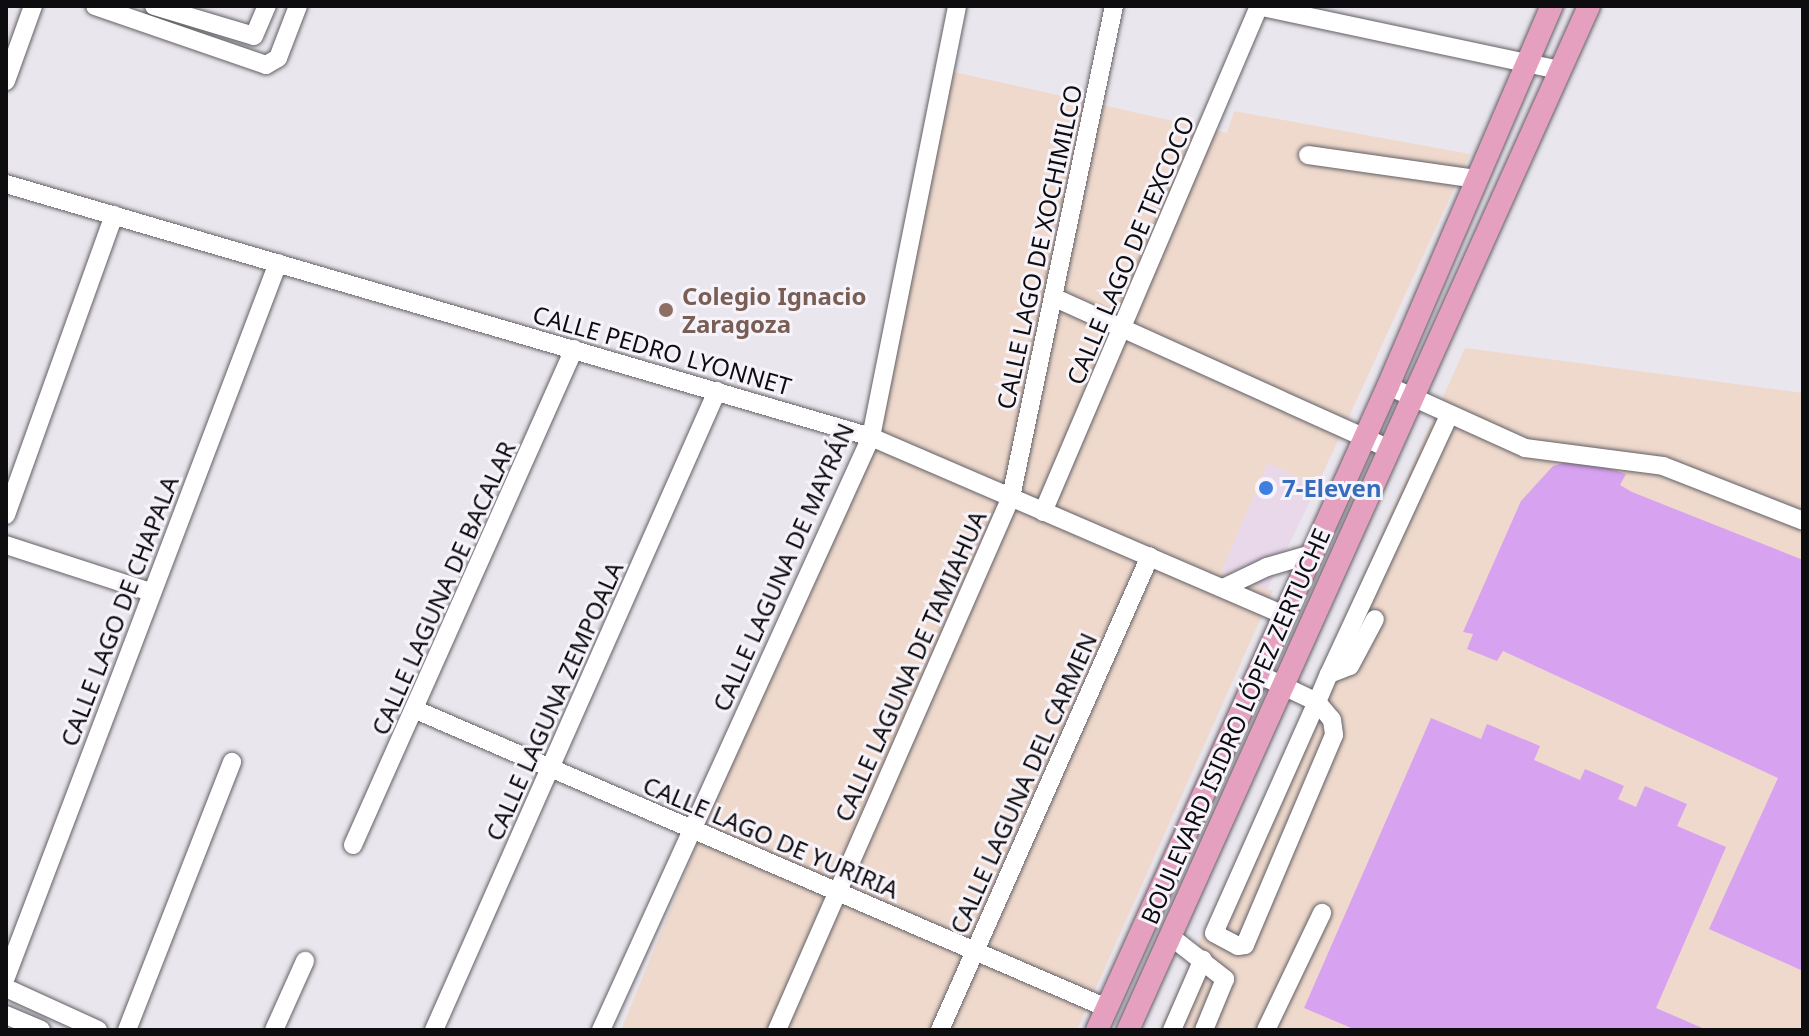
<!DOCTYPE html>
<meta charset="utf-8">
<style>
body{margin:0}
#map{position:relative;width:1809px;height:1036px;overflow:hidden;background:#eae6ed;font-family:"Noto Sans",sans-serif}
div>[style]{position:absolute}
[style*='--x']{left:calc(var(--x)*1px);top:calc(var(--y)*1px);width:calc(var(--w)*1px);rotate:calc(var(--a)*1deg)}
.commercial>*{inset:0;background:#e8d8ea;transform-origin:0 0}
.industrial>*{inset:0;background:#efd9cc}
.building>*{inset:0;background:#d7a2f0}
.roads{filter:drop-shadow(0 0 2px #636066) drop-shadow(0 0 2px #636066)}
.minor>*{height:18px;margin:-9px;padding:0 9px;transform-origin:9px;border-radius:9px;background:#fff}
.major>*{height:22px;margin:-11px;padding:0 11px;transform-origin:11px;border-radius:11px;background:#e4a0be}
.dots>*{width:22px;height:22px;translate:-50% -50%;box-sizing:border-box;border:4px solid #f7f3fa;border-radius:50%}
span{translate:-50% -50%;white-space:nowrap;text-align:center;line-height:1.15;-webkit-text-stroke:6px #f7f3fa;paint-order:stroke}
.street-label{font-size:24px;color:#0d0c0e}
.education-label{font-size:24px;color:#785e54;font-weight:700}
.left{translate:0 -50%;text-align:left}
.shop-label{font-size:24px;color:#366cbe;font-weight:700}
.frame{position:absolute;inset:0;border:8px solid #0d0c0e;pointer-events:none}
</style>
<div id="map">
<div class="commercial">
<div style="left:1268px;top:462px;width:55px;height:120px;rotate:26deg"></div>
</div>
<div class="industrial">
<div style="clip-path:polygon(945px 70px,1227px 133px,1234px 111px,1470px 154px,1317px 486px,1268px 463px,1221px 572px,1273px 591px,1077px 1030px,621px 1030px,864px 437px)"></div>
<div style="clip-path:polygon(1465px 348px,1803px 393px,1803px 1030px,1160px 1030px)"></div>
</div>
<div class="building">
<div style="clip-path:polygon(1578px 459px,1626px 474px,1620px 485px,1632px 492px,1803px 560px,1803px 971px,1709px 929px,1778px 778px,1503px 651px,1497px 661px,1467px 649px,1473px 634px,1463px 632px,1521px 501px,1553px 466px)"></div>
<div style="clip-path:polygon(1431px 718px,1481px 739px,1487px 724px,1540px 746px,1534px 760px,1580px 780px,1585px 769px,1624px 786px,1618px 799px,1636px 807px,1645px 786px,1687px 804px,1677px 826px,1726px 847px,1656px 1008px,1707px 1030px,1356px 1030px,1304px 1008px)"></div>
</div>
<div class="roads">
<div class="minor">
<div style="--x:95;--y:6;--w:181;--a:19"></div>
<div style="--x:266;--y:65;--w:14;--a:-30"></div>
<div style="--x:278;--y:58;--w:56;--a:-69"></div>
<div style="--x:154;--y:6;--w:104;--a:16.7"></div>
<div style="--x:254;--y:36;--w:33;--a:-67"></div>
<div style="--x:1258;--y:6;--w:308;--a:12"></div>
<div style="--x:6;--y:81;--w:80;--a:-70.2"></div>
<div style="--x:1308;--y:155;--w:171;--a:8.1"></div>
<div style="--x:6;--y:184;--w:901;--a:16.3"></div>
<div style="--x:871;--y:437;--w:451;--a:23.3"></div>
<div style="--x:1053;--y:297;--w:367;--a:24.3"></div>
<div style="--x:1388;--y:386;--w:150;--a:24.3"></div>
<div style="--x:1525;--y:448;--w:139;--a:7.4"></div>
<div style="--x:1663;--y:466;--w:150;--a:21.4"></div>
<div style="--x:1043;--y:512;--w:550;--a:-66.88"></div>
<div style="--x:6;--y:515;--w:319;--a:-70.2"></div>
<div style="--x:6;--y:545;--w:152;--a:18"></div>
<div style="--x:1223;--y:588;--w:49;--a:-25.5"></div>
<div style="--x:1267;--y:567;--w:47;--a:-16.1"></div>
<div style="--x:1258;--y:674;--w:65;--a:25.4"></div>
<div style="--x:1317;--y:702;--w:23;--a:50"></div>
<div style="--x:1332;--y:720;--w:15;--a:82"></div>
<div style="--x:1334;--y:735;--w:228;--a:113"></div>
<div style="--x:1245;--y:945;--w:7;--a:172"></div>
<div style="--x:1238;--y:946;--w:27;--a:-152"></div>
<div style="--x:1214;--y:933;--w:253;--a:-66"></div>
<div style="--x:1317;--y:702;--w:30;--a:-67"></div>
<div style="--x:1329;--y:674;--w:285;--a:-65.1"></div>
<div style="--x:1329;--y:674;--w:22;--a:-21"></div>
<div style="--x:1350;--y:666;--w:53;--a:-62"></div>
<div style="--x:416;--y:710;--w:753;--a:23.33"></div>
<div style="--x:353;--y:845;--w:543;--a:-65.98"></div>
<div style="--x:1170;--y:936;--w:70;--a:38"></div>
<div style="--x:1225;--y:979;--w:55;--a:112.4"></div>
<div style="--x:6;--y:977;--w:764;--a:-69.15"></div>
<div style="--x:6;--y:988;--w:101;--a:24.5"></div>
<div style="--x:6;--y:1015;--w:38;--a:23"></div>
<div style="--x:127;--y:1030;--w:288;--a:-68.6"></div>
<div style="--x:274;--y:1030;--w:76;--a:-65.8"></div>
<div style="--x:434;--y:1030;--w:699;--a:-66.11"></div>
<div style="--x:601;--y:1030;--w:652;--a:-65.52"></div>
<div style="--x:871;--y:437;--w:439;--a:-78.7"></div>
<div style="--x:777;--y:1030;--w:582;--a:-66.3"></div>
<div style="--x:1011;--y:497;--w:502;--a:-78.15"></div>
<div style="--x:940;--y:1030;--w:518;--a:-66.1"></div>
<div style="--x:1172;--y:1030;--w:77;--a:-66.4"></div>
<div style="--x:1266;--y:1030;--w:130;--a:-64.4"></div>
</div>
<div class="major">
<div style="--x:1097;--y:1030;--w:707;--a:-65.68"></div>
<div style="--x:1388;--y:386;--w:414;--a:-66.7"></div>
<div style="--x:1128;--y:1030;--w:1123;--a:-65.76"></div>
</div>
</div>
<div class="dots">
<div style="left:666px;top:310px;background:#8d6e63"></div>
<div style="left:1266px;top:488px;background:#3f7fe0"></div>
</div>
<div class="street-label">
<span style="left:1039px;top:247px;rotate:-78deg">CALLE LAGO DE XOCHIMILCO</span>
<span style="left:1130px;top:250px;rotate:-67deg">CALLE LAGO DE TEXCOCO</span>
<span style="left:662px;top:350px;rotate:16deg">CALLE PEDRO LYONNET</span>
<span style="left:783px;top:567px;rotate:-66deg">CALLE LAGUNA DE MAYRÁN</span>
<span style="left:443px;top:588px;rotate:-66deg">CALLE LAGUNA DE BACALAR</span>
<span style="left:119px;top:611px;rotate:-69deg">CALLE LAGO DE CHAPALA</span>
<span style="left:910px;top:666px;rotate:-66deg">CALLE LAGUNA DE TAMIAHUA</span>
<span style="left:554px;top:701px;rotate:-66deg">CALLE LAGUNA ZEMPOALA</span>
<span style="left:1235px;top:726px;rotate:-66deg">BOULEVARD ISIDRO LÓPEZ ZERTUCHE</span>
<span style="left:1023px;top:783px;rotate:-66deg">CALLE LAGUNA DEL CARMEN</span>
<span style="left:771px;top:837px;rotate:23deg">CALLE LAGO DE YURIRIA</span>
</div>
<div class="education-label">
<span class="left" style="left:682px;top:310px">Colegio Ignacio<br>Zaragoza</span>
</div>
<div class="shop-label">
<span class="left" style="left:1282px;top:488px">7-Eleven</span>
</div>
<div class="frame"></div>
</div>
